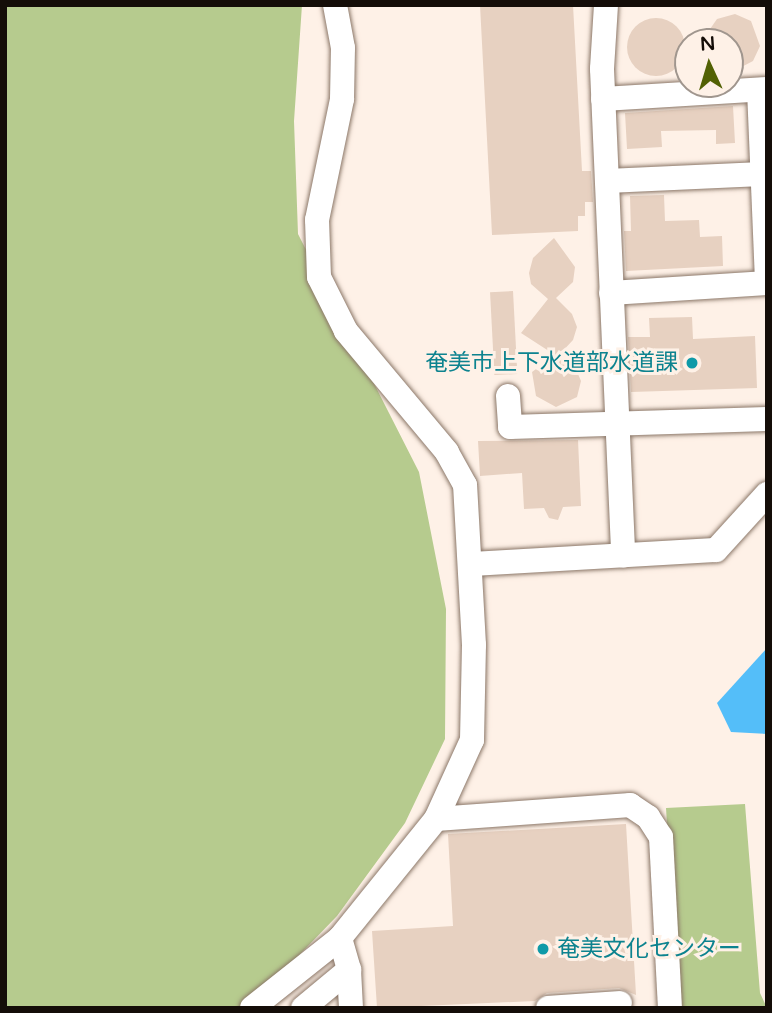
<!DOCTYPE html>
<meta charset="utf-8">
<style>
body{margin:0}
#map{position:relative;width:772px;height:1013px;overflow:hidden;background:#fef1e7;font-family:"Varela Round","Noto Sans JP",sans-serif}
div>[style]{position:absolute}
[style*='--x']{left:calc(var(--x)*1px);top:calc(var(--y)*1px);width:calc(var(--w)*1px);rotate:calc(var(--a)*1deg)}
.green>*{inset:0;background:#b6cb8e}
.water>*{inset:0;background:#54bef9}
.building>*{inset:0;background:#e7d1c1;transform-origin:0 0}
.round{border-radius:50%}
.roads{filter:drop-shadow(0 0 2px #8b7768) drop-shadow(0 0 2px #8b7768)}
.minor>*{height:24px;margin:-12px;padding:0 12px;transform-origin:12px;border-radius:12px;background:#fff}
.dots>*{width:19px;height:19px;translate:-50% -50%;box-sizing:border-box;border:4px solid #fef1e7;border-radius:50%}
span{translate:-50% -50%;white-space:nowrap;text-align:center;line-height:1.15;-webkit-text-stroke:6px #fef1e7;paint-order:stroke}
.culture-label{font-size:23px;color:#0d838f}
.right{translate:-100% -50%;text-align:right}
.left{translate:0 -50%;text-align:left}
.frame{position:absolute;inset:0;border:7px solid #140d08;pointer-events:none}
.north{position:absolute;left:674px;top:28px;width:70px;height:70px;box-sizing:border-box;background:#fef1e7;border:2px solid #a0968e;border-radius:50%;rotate:356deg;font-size:19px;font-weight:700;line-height:28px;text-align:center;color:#140d08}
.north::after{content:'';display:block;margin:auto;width:24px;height:32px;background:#526104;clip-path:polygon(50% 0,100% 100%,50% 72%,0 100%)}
</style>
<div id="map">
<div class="green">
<div style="clip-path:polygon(5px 5px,302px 5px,294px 121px,298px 234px,419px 472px,446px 609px,445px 739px,405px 823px,337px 916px,248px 1008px,5px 1008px)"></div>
<div style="clip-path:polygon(745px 804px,760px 993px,767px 1008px,678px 1008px,666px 808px)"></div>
</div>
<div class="water">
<div style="clip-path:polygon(767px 648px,767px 734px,731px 732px,717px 703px)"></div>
</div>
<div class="building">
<div style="clip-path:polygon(480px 5px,573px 5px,582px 171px,591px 171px,593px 202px,585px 202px,585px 216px,578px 216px,578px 231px,492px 235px)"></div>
<div style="clip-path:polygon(735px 14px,751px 21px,760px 46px,753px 61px,730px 73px,730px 42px,701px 42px,717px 19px)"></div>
<div class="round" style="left:627px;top:18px;width:58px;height:58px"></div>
<div style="clip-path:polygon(733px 106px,735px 143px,716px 144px,716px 130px,661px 131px,662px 147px,627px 149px,625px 113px)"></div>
<div style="clip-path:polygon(664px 195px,665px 221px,699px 220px,700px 237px,722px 236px,723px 266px,626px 271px,624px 231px,631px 231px,630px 196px)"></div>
<div style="clip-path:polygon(554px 238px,575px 267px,573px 282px,556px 298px,572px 314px,577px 327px,573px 340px,559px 355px,575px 367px,581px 381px,577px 397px,556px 407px,536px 396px,532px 372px,555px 355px,521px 333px,548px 299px,531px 284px,529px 273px,533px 258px)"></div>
<div style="left:513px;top:291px;width:83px;height:23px;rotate:87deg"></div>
<div style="clip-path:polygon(692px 317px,693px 339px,755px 336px,757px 388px,631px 392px,628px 337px,650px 337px,649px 318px)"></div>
<div style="clip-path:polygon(578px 440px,581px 506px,563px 507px,558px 520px,549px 518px,544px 508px,524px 509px,522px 473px,480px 476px,478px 441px)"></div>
<div style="clip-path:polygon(626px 824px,636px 995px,619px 988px,547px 993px,535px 1001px,377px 1008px,372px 931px,453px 926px,448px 834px)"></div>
</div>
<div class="roads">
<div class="minor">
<div style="--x:606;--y:5;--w:64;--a:93.6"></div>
<div style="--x:602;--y:69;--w:487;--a:87.5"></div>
<div style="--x:759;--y:90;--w:190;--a:87.6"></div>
<div style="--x:603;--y:99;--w:164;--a:-3.5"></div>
<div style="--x:607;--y:181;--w:155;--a:-2.6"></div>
<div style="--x:611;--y:293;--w:156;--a:-3.7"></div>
<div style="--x:508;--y:396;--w:31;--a:86"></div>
<div style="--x:510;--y:427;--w:257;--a:-1.8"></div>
<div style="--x:471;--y:564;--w:245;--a:-3.3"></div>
<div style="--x:716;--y:550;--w:76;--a:-47.7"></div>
<div style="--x:436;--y:819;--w:195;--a:-4.1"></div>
<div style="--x:630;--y:805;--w:22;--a:34"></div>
<div style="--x:648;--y:817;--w:24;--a:57"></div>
<div style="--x:661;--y:837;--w:171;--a:87"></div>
<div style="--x:340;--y:938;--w:33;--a:74"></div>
<div style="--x:349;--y:970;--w:38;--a:87"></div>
<div style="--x:252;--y:1008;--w:112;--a:-38.5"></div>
<div style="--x:340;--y:938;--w:153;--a:-51.1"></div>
<div style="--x:436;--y:819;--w:87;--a:-65.5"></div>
<div style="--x:472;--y:740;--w:95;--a:-88.8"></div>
<div style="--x:474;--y:645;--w:160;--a:-93.2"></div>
<div style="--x:465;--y:485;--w:38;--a:-119"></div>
<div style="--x:447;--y:452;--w:158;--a:-129.9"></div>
<div style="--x:346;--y:331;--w:60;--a:-116.6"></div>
<div style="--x:319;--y:277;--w:57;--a:-92"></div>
<div style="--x:317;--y:220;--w:124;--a:-78.3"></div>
<div style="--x:342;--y:99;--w:51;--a:-88.9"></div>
<div style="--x:343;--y:48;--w:44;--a:-100.5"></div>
<div style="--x:303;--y:1008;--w:60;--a:-39.6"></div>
<div style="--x:548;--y:1008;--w:72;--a:-4"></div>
</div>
</div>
<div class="dots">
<div style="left:692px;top:363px;background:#0f9aa8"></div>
<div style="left:543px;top:949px;background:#0f9aa8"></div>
</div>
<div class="culture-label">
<span class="right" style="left:678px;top:363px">奄美市上下水道部水道課</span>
<span class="left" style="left:557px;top:949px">奄美文化センター</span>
</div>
<div class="frame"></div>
<div class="north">N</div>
</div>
